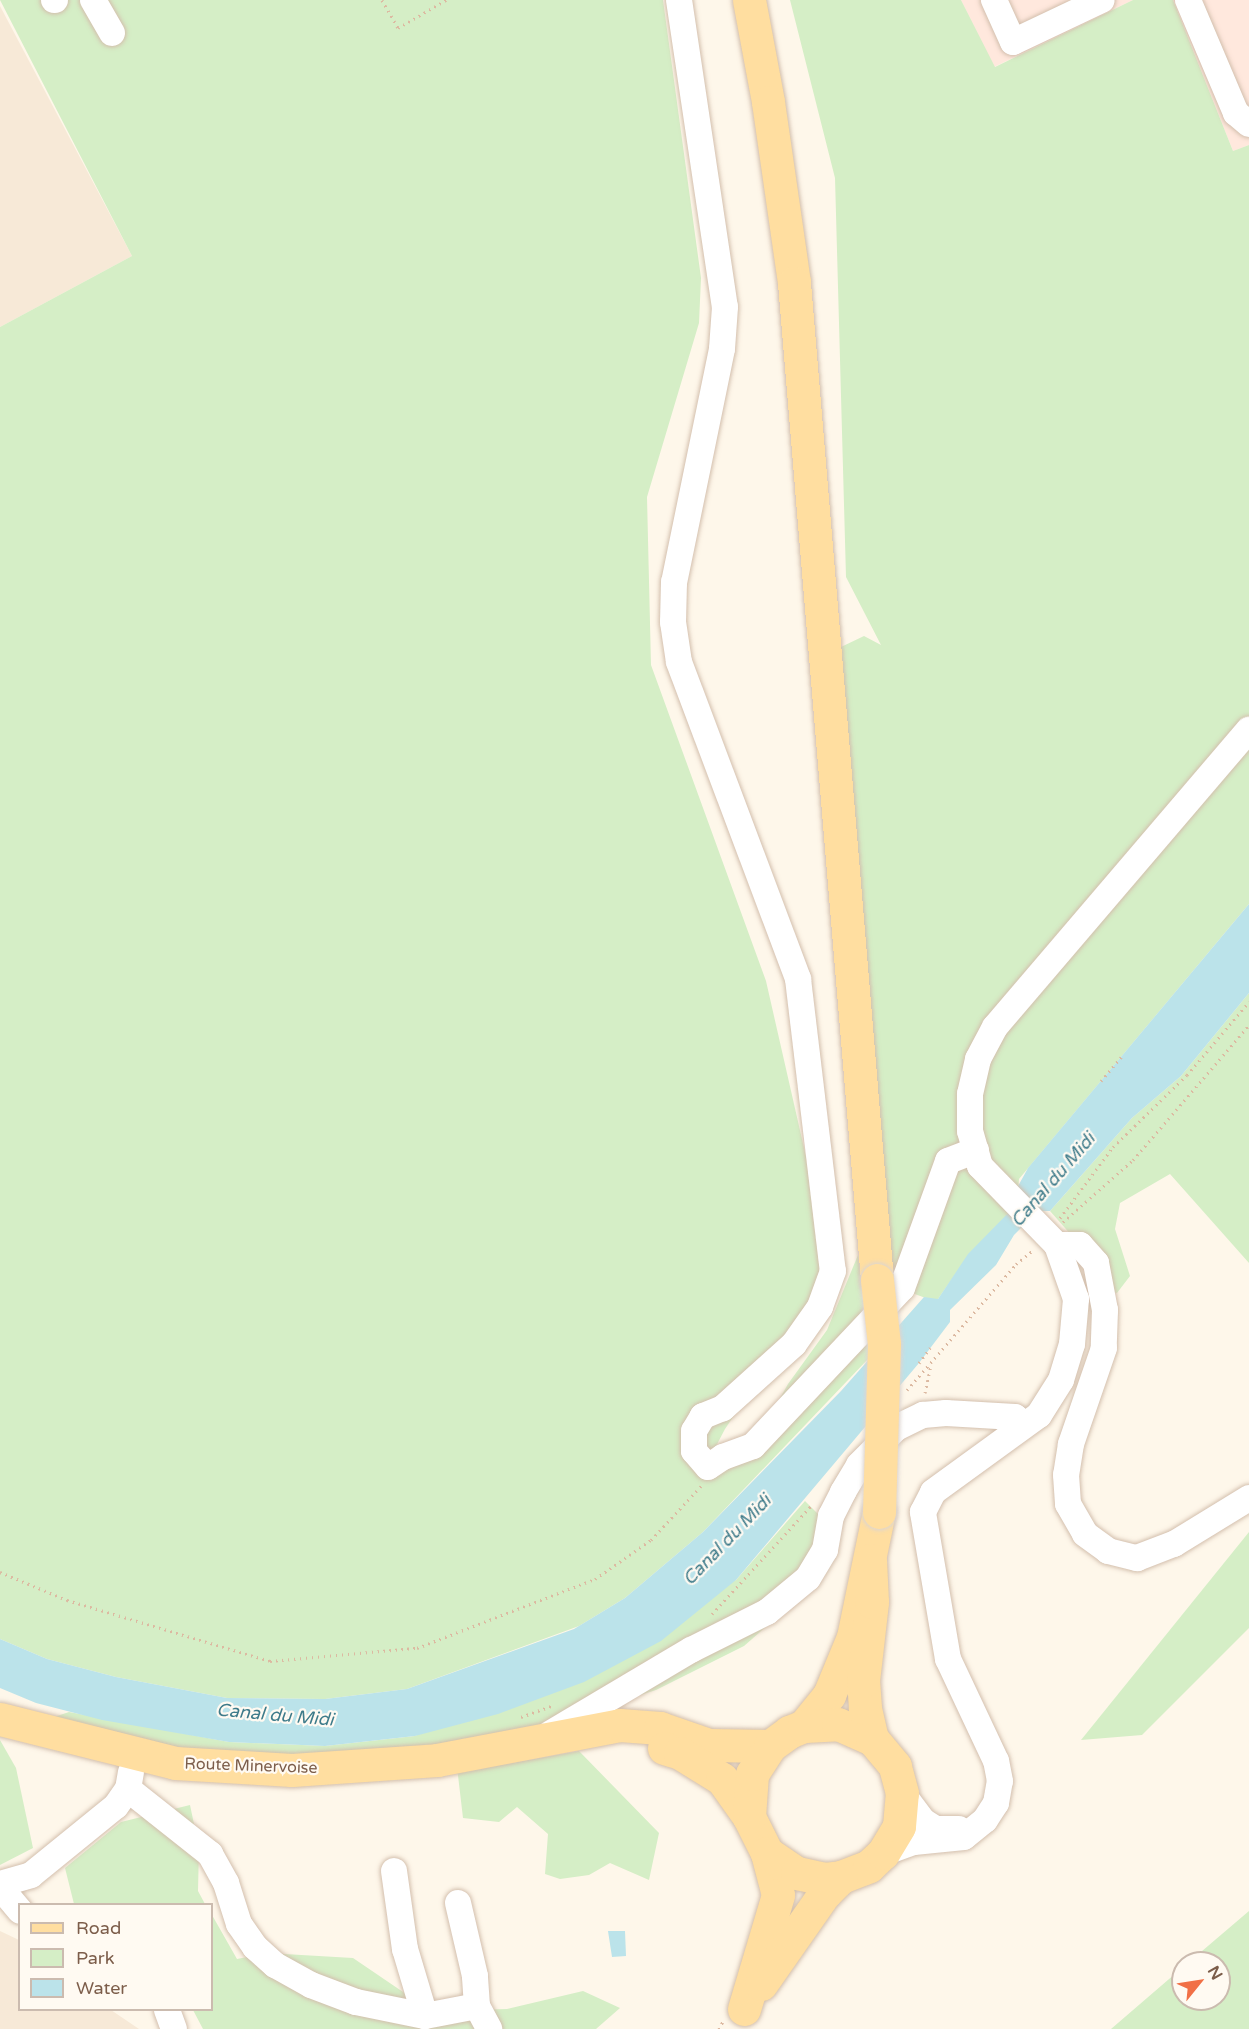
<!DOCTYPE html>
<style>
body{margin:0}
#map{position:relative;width:1249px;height:2029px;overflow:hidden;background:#fef7ea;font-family:"Varela Round",sans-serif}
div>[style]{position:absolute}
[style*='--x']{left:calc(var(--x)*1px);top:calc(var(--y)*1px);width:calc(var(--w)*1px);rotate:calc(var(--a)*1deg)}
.residential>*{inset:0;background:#f7e9d7}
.commercial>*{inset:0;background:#ffe8dd}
.green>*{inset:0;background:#d5eec6}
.water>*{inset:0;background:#bbe3ea}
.path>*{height:3px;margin-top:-1.5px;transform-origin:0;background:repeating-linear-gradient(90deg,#dcb9a1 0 1.5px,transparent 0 6px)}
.roads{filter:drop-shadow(0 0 2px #d3bfad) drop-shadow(0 0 2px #d3bfad)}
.minor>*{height:26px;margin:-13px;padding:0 13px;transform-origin:13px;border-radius:13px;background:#fff}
.major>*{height:33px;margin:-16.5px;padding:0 16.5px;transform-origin:16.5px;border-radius:16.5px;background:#ffdea0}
.bridges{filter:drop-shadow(0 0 2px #ddd5d0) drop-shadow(0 0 2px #ddd5d0)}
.major-bridge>*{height:33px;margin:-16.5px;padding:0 16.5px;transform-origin:16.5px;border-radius:16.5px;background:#ffdea0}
span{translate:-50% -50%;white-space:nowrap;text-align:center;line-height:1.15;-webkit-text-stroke:4.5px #fffaf2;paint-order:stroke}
.street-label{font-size:16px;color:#7c5d4a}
.water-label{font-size:18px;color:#3e7b8a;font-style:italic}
.legend{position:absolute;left:18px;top:1903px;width:195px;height:108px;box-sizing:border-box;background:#fffaf2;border:2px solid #cbbbaf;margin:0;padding:8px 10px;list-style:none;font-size:18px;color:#7c5d4a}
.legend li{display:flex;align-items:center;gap:12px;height:30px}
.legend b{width:30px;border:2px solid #cbbbaf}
.north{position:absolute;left:1171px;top:1951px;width:60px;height:60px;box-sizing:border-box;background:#fffaf2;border:2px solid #cbbbaf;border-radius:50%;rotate:60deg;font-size:16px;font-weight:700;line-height:24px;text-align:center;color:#7c5d4a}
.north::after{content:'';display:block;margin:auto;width:21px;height:27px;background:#f17046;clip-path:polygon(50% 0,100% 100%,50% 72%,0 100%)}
</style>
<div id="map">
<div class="residential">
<div style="clip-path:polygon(0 6px,132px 256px,0 327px)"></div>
<div style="clip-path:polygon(0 1931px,19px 1940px,20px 2010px,111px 2010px,139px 2029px,0 2029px)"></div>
</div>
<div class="commercial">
<div style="clip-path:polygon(961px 0,1133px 0,994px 67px)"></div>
<div style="clip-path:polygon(1173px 0,1249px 0,1249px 145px,1233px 151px)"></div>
</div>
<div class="green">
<div style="clip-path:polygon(0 0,663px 0,701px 278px,699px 323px,647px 497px,651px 665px,766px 981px,822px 1227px,824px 1281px,725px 1429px,702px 1473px,753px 1446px,788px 1384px,827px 1330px,858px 1255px,869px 1358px,703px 1532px,625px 1598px,579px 1626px,407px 1689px,325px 1699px,227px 1698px,116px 1677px,47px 1659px,0 1639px,0 327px,132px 256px)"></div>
<div style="clip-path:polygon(790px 0,961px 0,995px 67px,1133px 0,1173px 0,1233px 151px,1249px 145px,1249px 904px,1019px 1179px,1017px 1206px,956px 1273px,938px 1299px,931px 1300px,877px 1280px,827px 685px,841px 647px,864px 636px,881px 645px,846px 577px,835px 178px)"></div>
<div style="clip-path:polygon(1249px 993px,1249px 1263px,1170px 1174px,1120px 1203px,1115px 1229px,1130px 1276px,1117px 1293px,1102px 1290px,1080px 1245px,1050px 1211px,1132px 1118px,1181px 1076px)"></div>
<div style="clip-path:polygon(805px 1501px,822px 1518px,809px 1589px,744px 1646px,656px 1690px,566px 1719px,538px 1741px,175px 1763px,54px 1717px,69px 1712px,229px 1742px,325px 1746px,415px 1736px,736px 1580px)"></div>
<div style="clip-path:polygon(1249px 1532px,1249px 1628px,1142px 1735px,1081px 1740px)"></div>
<div style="clip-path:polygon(0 1740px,16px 1768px,33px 1848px,0 1865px)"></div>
<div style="clip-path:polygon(579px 1751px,659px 1833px,649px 1880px,610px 1863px,589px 1875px,560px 1879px,545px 1874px,548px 1834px,517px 1807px,499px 1822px,463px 1818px,457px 1767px,506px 1764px)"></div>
<div style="clip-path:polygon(190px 1805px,199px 1848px,198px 1891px,205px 1904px,74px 1904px,65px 1868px,121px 1822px)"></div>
<div style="clip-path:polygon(1249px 1911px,1249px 2029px,1111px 2029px,1183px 1967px,1183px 1999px,1219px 1999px,1219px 1963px,1188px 1963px)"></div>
<div style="clip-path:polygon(212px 1915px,237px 1959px,267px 1953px,353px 1958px,431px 2011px,507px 2009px,583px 1991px,620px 2008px,596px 2029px,203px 2029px,193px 2010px,212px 2010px)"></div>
</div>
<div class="water">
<div style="clip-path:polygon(1249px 904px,1249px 993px,1181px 1076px,1132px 1118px,1050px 1211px,1038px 1211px,1014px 1235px,996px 1265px,950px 1310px,950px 1322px,919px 1363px,736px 1580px,661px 1641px,584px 1682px,498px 1714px,415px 1736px,325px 1746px,229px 1742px,102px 1720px,36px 1703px,0 1688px,0 1639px,47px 1659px,116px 1677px,227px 1698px,325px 1699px,407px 1689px,574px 1629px,625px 1598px,703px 1532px,841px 1391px,924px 1297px,938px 1299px,968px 1254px,1023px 1198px,1017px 1188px,1028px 1168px)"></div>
<div style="clip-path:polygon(608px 1931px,625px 1931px,626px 1956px,612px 1957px)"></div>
</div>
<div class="path">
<div style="--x:382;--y:0;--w:32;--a:60"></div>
<div style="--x:398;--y:28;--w:56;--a:-30.3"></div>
<div style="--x:1101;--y:1081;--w:33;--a:-50"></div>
<div style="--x:1060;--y:1218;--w:89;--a:-53.3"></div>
<div style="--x:1113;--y:1147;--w:103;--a:-44.2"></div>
<div style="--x:1187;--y:1075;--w:96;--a:-49.7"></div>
<div style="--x:1063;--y:1222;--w:94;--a:-41.5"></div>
<div style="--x:1133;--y:1160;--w:178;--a:-49.3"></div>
<div style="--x:919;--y:1363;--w:19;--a:-54"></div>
<div style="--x:907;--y:1390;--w:167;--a:-49.1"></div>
<div style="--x:1016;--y:1264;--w:22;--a:-39"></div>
<div style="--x:925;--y:1393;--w:30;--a:-78"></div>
<div style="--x:0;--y:1572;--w:73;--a:22.7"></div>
<div style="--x:67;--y:1600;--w:212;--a:16.7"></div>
<div style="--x:270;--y:1661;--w:148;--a:-5.1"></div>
<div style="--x:417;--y:1648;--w:191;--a:-21.2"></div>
<div style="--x:595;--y:1579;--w:68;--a:-34.9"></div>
<div style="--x:651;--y:1540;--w:74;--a:-47.2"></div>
<div style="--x:712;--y:1614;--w:147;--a:-47.5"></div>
<div style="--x:521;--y:1717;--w:35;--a:-20"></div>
<div style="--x:719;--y:2029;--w:9;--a:-63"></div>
</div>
<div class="roads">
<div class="minor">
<div style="--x:54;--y:0;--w:1;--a:0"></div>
<div style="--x:93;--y:0;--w:38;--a:60"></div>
<div style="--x:679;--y:0;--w:310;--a:81.5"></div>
<div style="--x:725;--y:307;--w:42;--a:94.1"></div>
<div style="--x:722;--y:349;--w:238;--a:101.6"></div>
<div style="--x:674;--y:582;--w:40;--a:91.4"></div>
<div style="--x:673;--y:622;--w:40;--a:81.5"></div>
<div style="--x:679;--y:662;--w:339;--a:69.4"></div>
<div style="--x:798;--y:979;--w:294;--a:83.2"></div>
<div style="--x:833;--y:1271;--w:38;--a:110"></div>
<div style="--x:820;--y:1307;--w:45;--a:125.1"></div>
<div style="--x:794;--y:1344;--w:96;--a:138"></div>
<div style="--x:723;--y:1408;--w:22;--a:158"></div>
<div style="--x:703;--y:1416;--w:17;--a:121"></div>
<div style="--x:694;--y:1431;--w:20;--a:90"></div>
<div style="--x:694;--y:1451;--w:21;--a:49"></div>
<div style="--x:708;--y:1467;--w:18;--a:-34"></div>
<div style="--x:723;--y:1457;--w:32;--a:-20"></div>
<div style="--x:753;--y:1446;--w:217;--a:-46.7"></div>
<div style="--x:902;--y:1288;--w:135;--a:-70.1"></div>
<div style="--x:948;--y:1161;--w:30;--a:-21"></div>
<div style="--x:994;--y:0;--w:46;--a:65.7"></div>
<div style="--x:1013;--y:42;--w:98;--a:-25.3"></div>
<div style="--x:1188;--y:0;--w:123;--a:67"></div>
<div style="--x:1236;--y:113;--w:17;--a:40"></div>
<div style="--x:1057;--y:1245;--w:23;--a:0"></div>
<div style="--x:1080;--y:1245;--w:24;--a:48"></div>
<div style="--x:1096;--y:1263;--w:48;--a:79.2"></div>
<div style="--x:1105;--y:1310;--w:38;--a:92"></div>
<div style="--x:1104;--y:1348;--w:102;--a:109"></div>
<div style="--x:1071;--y:1444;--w:31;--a:99"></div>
<div style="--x:1066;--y:1475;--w:29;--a:86"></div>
<div style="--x:1068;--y:1504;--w:34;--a:60"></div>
<div style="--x:1085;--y:1534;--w:29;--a:36"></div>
<div style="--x:1108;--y:1551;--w:30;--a:14"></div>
<div style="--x:1137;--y:1558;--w:40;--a:-21"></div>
<div style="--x:1174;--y:1544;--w:88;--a:-31.5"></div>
<div style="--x:551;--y:1733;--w:163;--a:-30.7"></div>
<div style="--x:691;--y:1650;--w:85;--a:-26.6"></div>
<div style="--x:767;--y:1612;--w:53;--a:-39.7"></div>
<div style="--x:808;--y:1578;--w:33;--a:-59"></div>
<div style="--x:825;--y:1550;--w:35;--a:-80"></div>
<div style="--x:831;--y:1516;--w:27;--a:-63"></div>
<div style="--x:843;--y:1492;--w:31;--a:-59"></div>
<div style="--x:859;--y:1465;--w:52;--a:-45"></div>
<div style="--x:896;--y:1428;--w:30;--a:-26"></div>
<div style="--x:923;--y:1415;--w:23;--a:-5"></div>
<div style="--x:946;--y:1413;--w:69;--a:3.3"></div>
<div style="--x:1015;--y:1417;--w:12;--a:42"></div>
<div style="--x:128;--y:1789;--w:105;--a:38.4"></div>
<div style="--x:210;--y:1854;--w:33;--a:61"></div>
<div style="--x:226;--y:1883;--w:43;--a:72.4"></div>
<div style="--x:239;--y:1924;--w:28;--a:55"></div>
<div style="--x:255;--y:1947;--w:27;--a:42"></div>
<div style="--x:275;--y:1965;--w:41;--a:29.1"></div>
<div style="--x:311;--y:1985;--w:48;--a:20.7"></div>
<div style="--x:356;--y:2002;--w:70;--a:11.5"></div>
<div style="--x:425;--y:2016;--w:53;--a:-10.9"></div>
<div style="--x:477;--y:2006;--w:30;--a:-94"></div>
<div style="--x:475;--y:1976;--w:75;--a:-103.1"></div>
<div style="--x:902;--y:1793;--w:35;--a:53"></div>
<div style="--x:923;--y:1821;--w:15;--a:32"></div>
<div style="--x:936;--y:1829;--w:23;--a:0"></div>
<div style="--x:883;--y:1853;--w:33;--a:-20"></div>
<div style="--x:914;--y:1842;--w:50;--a:-5.7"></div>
<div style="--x:964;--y:1837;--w:27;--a:-39"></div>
<div style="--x:985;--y:1820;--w:20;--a:-57"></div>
<div style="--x:996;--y:1803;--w:22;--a:-80"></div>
<div style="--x:1000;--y:1781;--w:20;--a:-101"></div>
<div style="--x:996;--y:1761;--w:113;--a:-115.2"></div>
<div style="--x:948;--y:1659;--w:149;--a:-99.7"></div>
<div style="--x:923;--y:1512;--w:22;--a:-63"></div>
<div style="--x:933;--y:1492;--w:131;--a:-36"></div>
<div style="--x:1039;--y:1415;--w:41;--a:-57.8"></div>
<div style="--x:1061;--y:1380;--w:38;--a:-73"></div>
<div style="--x:1072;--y:1344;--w:45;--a:-84.9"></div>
<div style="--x:1076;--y:1299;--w:57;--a:-109.4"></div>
<div style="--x:1057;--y:1245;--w:110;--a:-134.3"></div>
<div style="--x:980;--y:1166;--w:36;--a:-106"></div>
<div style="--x:970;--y:1131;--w:37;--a:-90"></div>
<div style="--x:970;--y:1094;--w:36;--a:-77"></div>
<div style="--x:978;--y:1059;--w:36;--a:-62"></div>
<div style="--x:995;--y:1027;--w:391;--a:-49.5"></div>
<div style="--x:394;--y:1871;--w:79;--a:82"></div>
<div style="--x:405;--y:1949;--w:70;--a:73.4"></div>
<div style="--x:0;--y:1884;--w:32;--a:-16"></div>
<div style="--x:31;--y:1875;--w:109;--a:-39.1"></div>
<div style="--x:116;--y:1806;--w:21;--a:-55"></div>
<div style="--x:128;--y:1789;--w:17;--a:-80"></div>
<div style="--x:0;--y:1887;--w:31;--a:50"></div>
<div style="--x:477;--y:2006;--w:26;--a:62"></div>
<div style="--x:167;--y:2010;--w:20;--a:70"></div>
</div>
<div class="major">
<div style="--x:749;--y:0;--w:104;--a:79.4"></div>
<div style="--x:768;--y:102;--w:183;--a:81.8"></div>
<div style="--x:794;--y:283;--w:1000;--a:85.24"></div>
<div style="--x:0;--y:1719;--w:180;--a:14.1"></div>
<div style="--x:175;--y:1763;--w:117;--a:3.4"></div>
<div style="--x:292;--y:1770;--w:145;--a:-3.9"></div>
<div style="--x:437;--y:1760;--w:186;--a:-10.8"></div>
<div style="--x:620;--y:1725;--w:40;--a:4.3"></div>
<div style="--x:660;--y:1728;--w:52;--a:19.1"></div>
<div style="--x:709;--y:1745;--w:61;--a:0.9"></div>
<div style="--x:804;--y:1726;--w:40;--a:-51"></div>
<div style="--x:829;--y:1695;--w:63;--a:-67.5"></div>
<div style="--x:853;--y:1637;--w:128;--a:-78.3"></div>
<div style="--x:664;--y:1748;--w:17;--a:17"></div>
<div style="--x:680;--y:1753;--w:49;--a:31.8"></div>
<div style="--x:722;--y:1779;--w:47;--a:54.6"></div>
<div style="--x:749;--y:1817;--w:40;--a:63.4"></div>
<div style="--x:767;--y:1853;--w:43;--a:75.3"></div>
<div style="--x:778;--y:1895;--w:119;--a:106.6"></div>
<div style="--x:749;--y:1817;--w:43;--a:-86"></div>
<div style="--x:752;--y:1774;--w:33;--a:-57"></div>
<div style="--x:770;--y:1746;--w:24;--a:-36"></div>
<div style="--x:789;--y:1732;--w:16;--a:-22"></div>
<div style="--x:804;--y:1726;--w:34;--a:-3"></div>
<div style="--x:838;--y:1724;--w:37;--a:24"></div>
<div style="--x:767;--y:1853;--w:36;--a:34"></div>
<div style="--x:797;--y:1873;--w:29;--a:12"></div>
<div style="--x:825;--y:1879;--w:16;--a:-7"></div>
<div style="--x:841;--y:1877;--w:30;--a:-21"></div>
<div style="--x:869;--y:1866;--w:19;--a:-43"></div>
<div style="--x:883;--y:1853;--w:31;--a:-59"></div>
<div style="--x:899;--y:1826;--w:33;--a:-85"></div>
<div style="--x:902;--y:1793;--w:28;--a:-105"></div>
<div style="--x:895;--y:1766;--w:35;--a:-130"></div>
<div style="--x:872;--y:1739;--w:32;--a:-103"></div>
<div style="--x:865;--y:1708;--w:27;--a:-94"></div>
<div style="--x:863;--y:1681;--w:80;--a:-83.5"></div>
<div style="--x:872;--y:1602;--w:42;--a:-92.7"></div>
<div style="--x:761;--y:1984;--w:110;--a:-55"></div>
<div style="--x:824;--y:1894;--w:24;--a:-45"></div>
</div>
</div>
<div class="bridges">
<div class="major-bridge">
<div style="--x:877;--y:1280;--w:64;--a:83.8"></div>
<div style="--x:884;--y:1344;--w:168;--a:91.7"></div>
</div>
</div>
<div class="street-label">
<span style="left:251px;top:1766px;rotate:2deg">Route Minervoise</span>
</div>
<div class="water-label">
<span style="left:1053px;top:1180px;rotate:-49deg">Canal du Midi</span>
<span style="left:727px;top:1540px;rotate:-46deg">Canal du Midi</span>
<span style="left:275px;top:1715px;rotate:5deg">Canal du Midi</span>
</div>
<ul class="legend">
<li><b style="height:8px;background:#ffdea0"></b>Road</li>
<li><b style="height:16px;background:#d5eec6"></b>Park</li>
<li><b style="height:16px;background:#bbe3ea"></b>Water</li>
</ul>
<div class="north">N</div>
</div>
